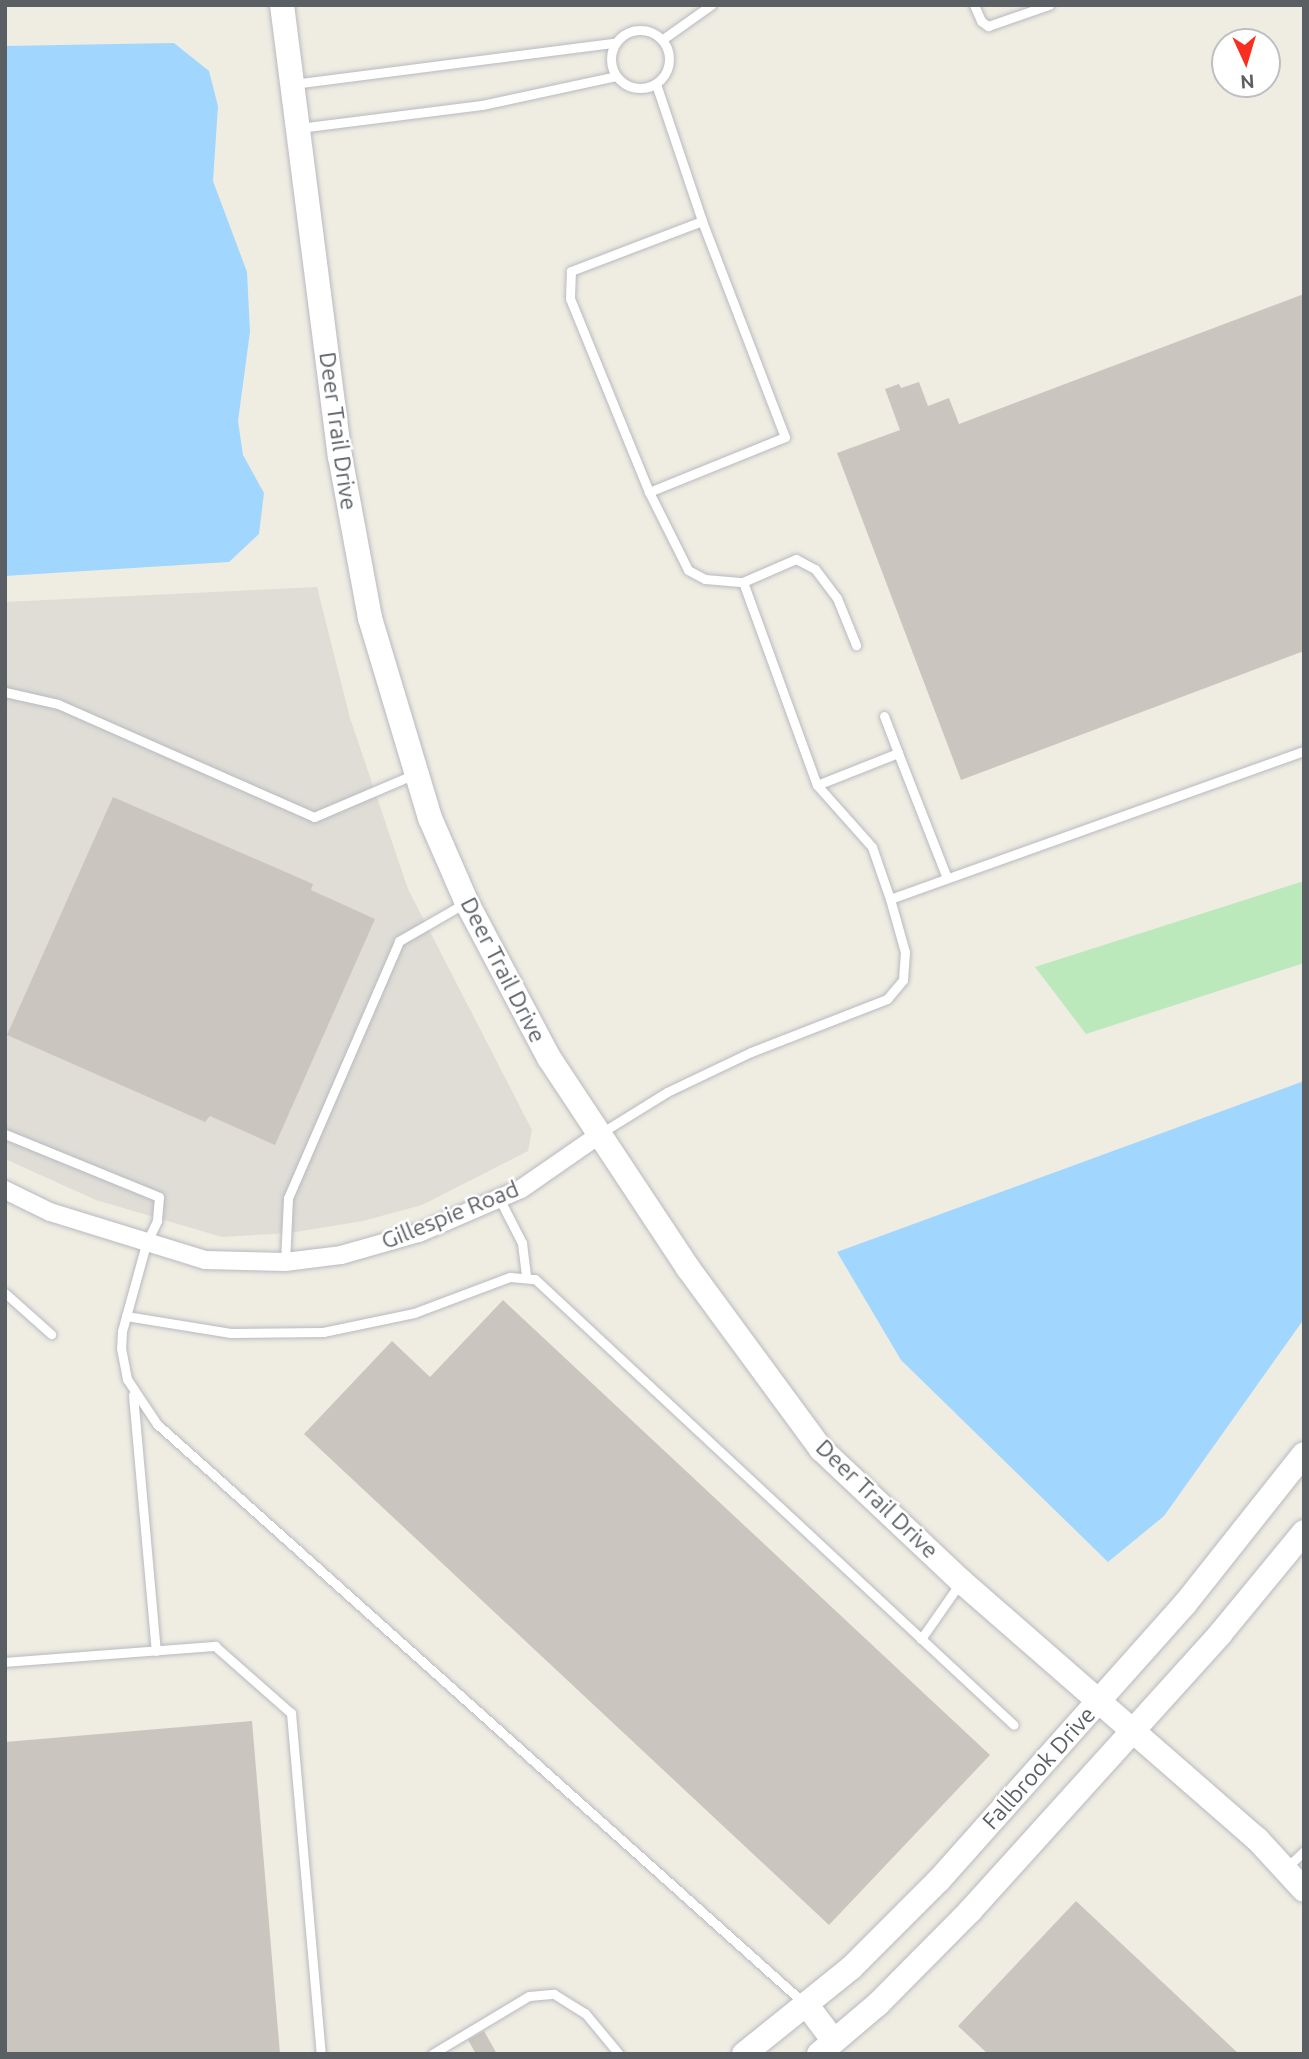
<!DOCTYPE html>
<style>
body{margin:0}
#map{position:relative;width:1309px;height:2059px;overflow:hidden;background:#efece2;font-family:Ubuntu,sans-serif}
div>[style]{position:absolute}
[style*='--x']{left:calc(var(--x)*1px);top:calc(var(--y)*1px);width:calc(var(--w)*1px);rotate:calc(var(--a)*1deg)}
.industrial>*{inset:0;background:#dfddd6}
.green>*{inset:0;background:#bce9bc}
.water>*{inset:0;background:#a1d7ff}
.building>*{inset:0;background:#cac6bf}
.roads{filter:drop-shadow(0 0 2px #b7bac0) drop-shadow(0 0 2px #b7bac0)}
.lane>*{height:9px;margin:-4.5px;padding:0 4.5px;transform-origin:4.5px;border-radius:4.5px;background:#fff}
.lane>.ring{margin:-4.5px;padding:0;box-sizing:content-box;background:none;border:9px solid #fff;border-radius:50%}
.street>*{height:18px;margin:-9px;padding:0 9px;transform-origin:9px;border-radius:9px;background:#fff}
.secondary>*{height:24px;margin:-12px;padding:0 12px;transform-origin:12px;border-radius:12px;background:#fff}
span{translate:-50% -50%;white-space:nowrap;text-align:center;line-height:1.15;-webkit-text-stroke:5px #fff;paint-order:stroke}
.street-label{font-size:23px;color:#5a5f64}
.frame{position:absolute;inset:0;border:7px solid #5a5f64;pointer-events:none}
.north{position:absolute;left:1211px;top:28px;width:70px;height:70px;box-sizing:border-box;background:#fff;border:2px solid #bdbfc1;border-radius:50%;rotate:176deg;font-size:19px;font-weight:700;line-height:28px;text-align:center;color:#5a5f64}
.north::after{content:'';display:block;margin:auto;width:24px;height:32px;background:#f92e1e;clip-path:polygon(50% 0,100% 100%,50% 72%,0 100%)}
</style>
<div id="map">
<div class="industrial">
<div style="clip-path:polygon(317px 587px,350px 718px,408px 889px,532px 1130px,528px 1151px,422px 1205px,363px 1221px,289px 1233px,222px 1237px,96px 1200px,5px 1159px,5px 602px)"></div>
</div>
<div class="green">
<div style="clip-path:polygon(1304px 881px,1304px 963px,1086px 1034px,1035px 967px)"></div>
</div>
<div class="water">
<div style="clip-path:polygon(174px 43px,209px 71px,218px 106px,213px 181px,247px 272px,250px 332px,238px 421px,243px 455px,264px 493px,259px 534px,229px 562px,5px 576px,5px 46px)"></div>
<div style="clip-path:polygon(1304px 1081px,1304px 1319px,1164px 1516px,1108px 1562px,901px 1360px,837px 1252px)"></div>
</div>
<div class="building">
<div style="clip-path:polygon(1304px 294px,1304px 651px,961px 780px,837px 453px,900px 430px,885px 389px,899px 384px,901px 388px,919px 382px,928px 406px,949px 398px,959px 424px)"></div>
<div style="clip-path:polygon(113px 797px,313px 884px,311px 890px,375px 919px,275px 1145px,210px 1116px,205px 1122px,7px 1035px)"></div>
<div style="clip-path:polygon(503px 1300px,990px 1755px,829px 1925px,304px 1434px,392px 1341px,430px 1377px)"></div>
<div style="clip-path:polygon(252px 1721px,280px 2054px,5px 2054px,5px 1742px)"></div>
<div style="clip-path:polygon(1076px 1901px,1239px 2054px,988px 2054px,958px 2026px)"></div>
<div style="clip-path:polygon(484px 2031px,497px 2054px,476px 2054px,468px 2040px)"></div>
</div>
<div class="roads">
<div class="lane">
<div style="--x:974;--y:5;--w:17;--a:66"></div>
<div style="--x:981;--y:21;--w:9;--a:36"></div>
<div style="--x:988;--y:26;--w:65;--a:-19"></div>
<div class="ring" style="left:611px;top:30px;width:49px;height:49px"></div>
<div style="--x:663;--y:39;--w:59;--a:-35.3"></div>
<div style="--x:293;--y:84;--w:324;--a:-7.3"></div>
<div style="--x:656;--y:84;--w:145;--a:71.4"></div>
<div style="--x:702;--y:221;--w:231;--a:69"></div>
<div style="--x:785;--y:437;--w:147;--a:158"></div>
<div style="--x:649;--y:492;--w:87;--a:63.4"></div>
<div style="--x:688;--y:570;--w:19;--a:28"></div>
<div style="--x:705;--y:579;--w:38;--a:5"></div>
<div style="--x:743;--y:582;--w:216;--a:70"></div>
<div style="--x:817;--y:785;--w:83;--a:48.4"></div>
<div style="--x:872;--y:847;--w:55;--a:70.9"></div>
<div style="--x:890;--y:899;--w:440;--a:-19.7"></div>
<div style="--x:299;--y:128;--w:184;--a:-7.2"></div>
<div style="--x:482;--y:105;--w:137;--a:-12.2"></div>
<div style="--x:649;--y:492;--w:209;--a:-112.2"></div>
<div style="--x:570;--y:298;--w:27;--a:-88"></div>
<div style="--x:571;--y:271;--w:140;--a:-20.9"></div>
<div style="--x:743;--y:582;--w:58;--a:-23.5"></div>
<div style="--x:796;--y:559;--w:21;--a:28"></div>
<div style="--x:815;--y:569;--w:36;--a:53"></div>
<div style="--x:837;--y:598;--w:51;--a:68"></div>
<div style="--x:5;--y:692;--w:54;--a:12.8"></div>
<div style="--x:58;--y:704;--w:280;--a:23.8"></div>
<div style="--x:314;--y:817;--w:110;--a:-23.1"></div>
<div style="--x:884;--y:716;--w:40;--a:69"></div>
<div style="--x:817;--y:785;--w:87;--a:-21.6"></div>
<div style="--x:898;--y:753;--w:134;--a:68.6"></div>
<div style="--x:601;--y:1133;--w:78;--a:-31.8"></div>
<div style="--x:667;--y:1092;--w:93;--a:-25.5"></div>
<div style="--x:751;--y:1052;--w:146;--a:-21.3"></div>
<div style="--x:887;--y:999;--w:25;--a:-50"></div>
<div style="--x:903;--y:980;--w:28;--a:-86"></div>
<div style="--x:905;--y:952;--w:55;--a:-105.8"></div>
<div style="--x:5;--y:1134;--w:166;--a:22.2"></div>
<div style="--x:159;--y:1197;--w:24;--a:95"></div>
<div style="--x:157;--y:1221;--w:25;--a:116"></div>
<div style="--x:146;--y:1244;--w:90;--a:105.4"></div>
<div style="--x:122;--y:1331;--w:17;--a:93"></div>
<div style="--x:121;--y:1348;--w:32;--a:79"></div>
<div style="--x:127;--y:1379;--w:54;--a:56.3"></div>
<div style="--x:157;--y:1424;--w:870;--a:41.83"></div>
<div style="--x:499;--y:1198;--w:51;--a:62.9"></div>
<div style="--x:522;--y:1243;--w:33;--a:83"></div>
<div style="--x:285;--y:1262;--w:64;--a:-87.3"></div>
<div style="--x:288;--y:1198;--w:280;--a:-66.6"></div>
<div style="--x:399;--y:941;--w:76;--a:-29.9"></div>
<div style="--x:5;--y:1293;--w:62;--a:41.7"></div>
<div style="--x:126;--y:1316;--w:106;--a:9.2"></div>
<div style="--x:231;--y:1333;--w:92;--a:-0.6"></div>
<div style="--x:323;--y:1332;--w:93;--a:-11.8"></div>
<div style="--x:414;--y:1313;--w:103;--a:-20.6"></div>
<div style="--x:510;--y:1277;--w:25;--a:5"></div>
<div style="--x:535;--y:1279;--w:654;--a:42.96"></div>
<div style="--x:133;--y:1395;--w:257;--a:84.9"></div>
<div style="--x:921;--y:1639;--w:68;--a:-55.1"></div>
<div style="--x:5;--y:1662;--w:211;--a:-4.4"></div>
<div style="--x:215;--y:1646;--w:101;--a:41.4"></div>
<div style="--x:291;--y:1713;--w:342;--a:85"></div>
<div style="--x:1286;--y:1868;--w:25;--a:-43"></div>
<div style="--x:432;--y:2054;--w:113;--a:-30.9"></div>
<div style="--x:529;--y:1996;--w:25;--a:-5"></div>
<div style="--x:554;--y:1994;--w:36;--a:32"></div>
<div style="--x:585;--y:2013;--w:53;--a:50.3"></div>
</div>
<div class="street">
<div style="--x:5;--y:1190;--w:50;--a:26.1"></div>
<div style="--x:50;--y:1212;--w:162;--a:17.2"></div>
<div style="--x:205;--y:1260;--w:80;--a:1.4"></div>
<div style="--x:285;--y:1262;--w:56;--a:-7.1"></div>
<div style="--x:341;--y:1255;--w:81;--a:-15.8"></div>
<div style="--x:419;--y:1233;--w:111;--a:-23.3"></div>
<div style="--x:521;--y:1189;--w:95;--a:-34.7"></div>
</div>
<div class="secondary">
<div style="--x:282;--y:5;--w:455;--a:82.7"></div>
<div style="--x:340;--y:456;--w:165;--a:79.5"></div>
<div style="--x:370;--y:618;--w:209;--a:73.3"></div>
<div style="--x:430;--y:818;--w:93;--a:66.5"></div>
<div style="--x:467;--y:903;--w:175;--a:62.1"></div>
<div style="--x:549;--y:1058;--w:252;--a:56.5"></div>
<div style="--x:688;--y:1268;--w:225;--a:53.7"></div>
<div style="--x:821;--y:1449;--w:192;--a:43.3"></div>
<div style="--x:961;--y:1581;--w:393;--a:41.1"></div>
<div style="--x:1257;--y:1839;--w:69;--a:47.3"></div>
<div style="--x:806;--y:2004;--w:46;--a:52.9"></div>
<div style="--x:744;--y:2054;--w:137;--a:-38.8"></div>
<div style="--x:851;--y:1968;--w:124;--a:-45"></div>
<div style="--x:939;--y:1880;--w:370;--a:-48.3"></div>
<div style="--x:1185;--y:1604;--w:191;--a:-51.6"></div>
<div style="--x:819;--y:2054;--w:77;--a:-40.3"></div>
<div style="--x:878;--y:2004;--w:131;--a:-45.3"></div>
<div style="--x:970;--y:1911;--w:373;--a:-47.9"></div>
<div style="--x:1220;--y:1634;--w:132;--a:-50.5"></div>
</div>
</div>
<div class="street-label">
<span style="left:338px;top:431px;rotate:82deg">Deer Trail Drive</span>
<span style="left:503px;top:970px;rotate:63deg">Deer Trail Drive</span>
<span style="left:450px;top:1215px;rotate:-22deg">Gillespie Road</span>
<span style="left:877px;top:1499px;rotate:44deg">Deer Trail Drive</span>
<span style="left:1039px;top:1768px;rotate:-48deg">Fallbrook Drive</span>
</div>
<div class="frame"></div>
<div class="north">N</div>
</div>
